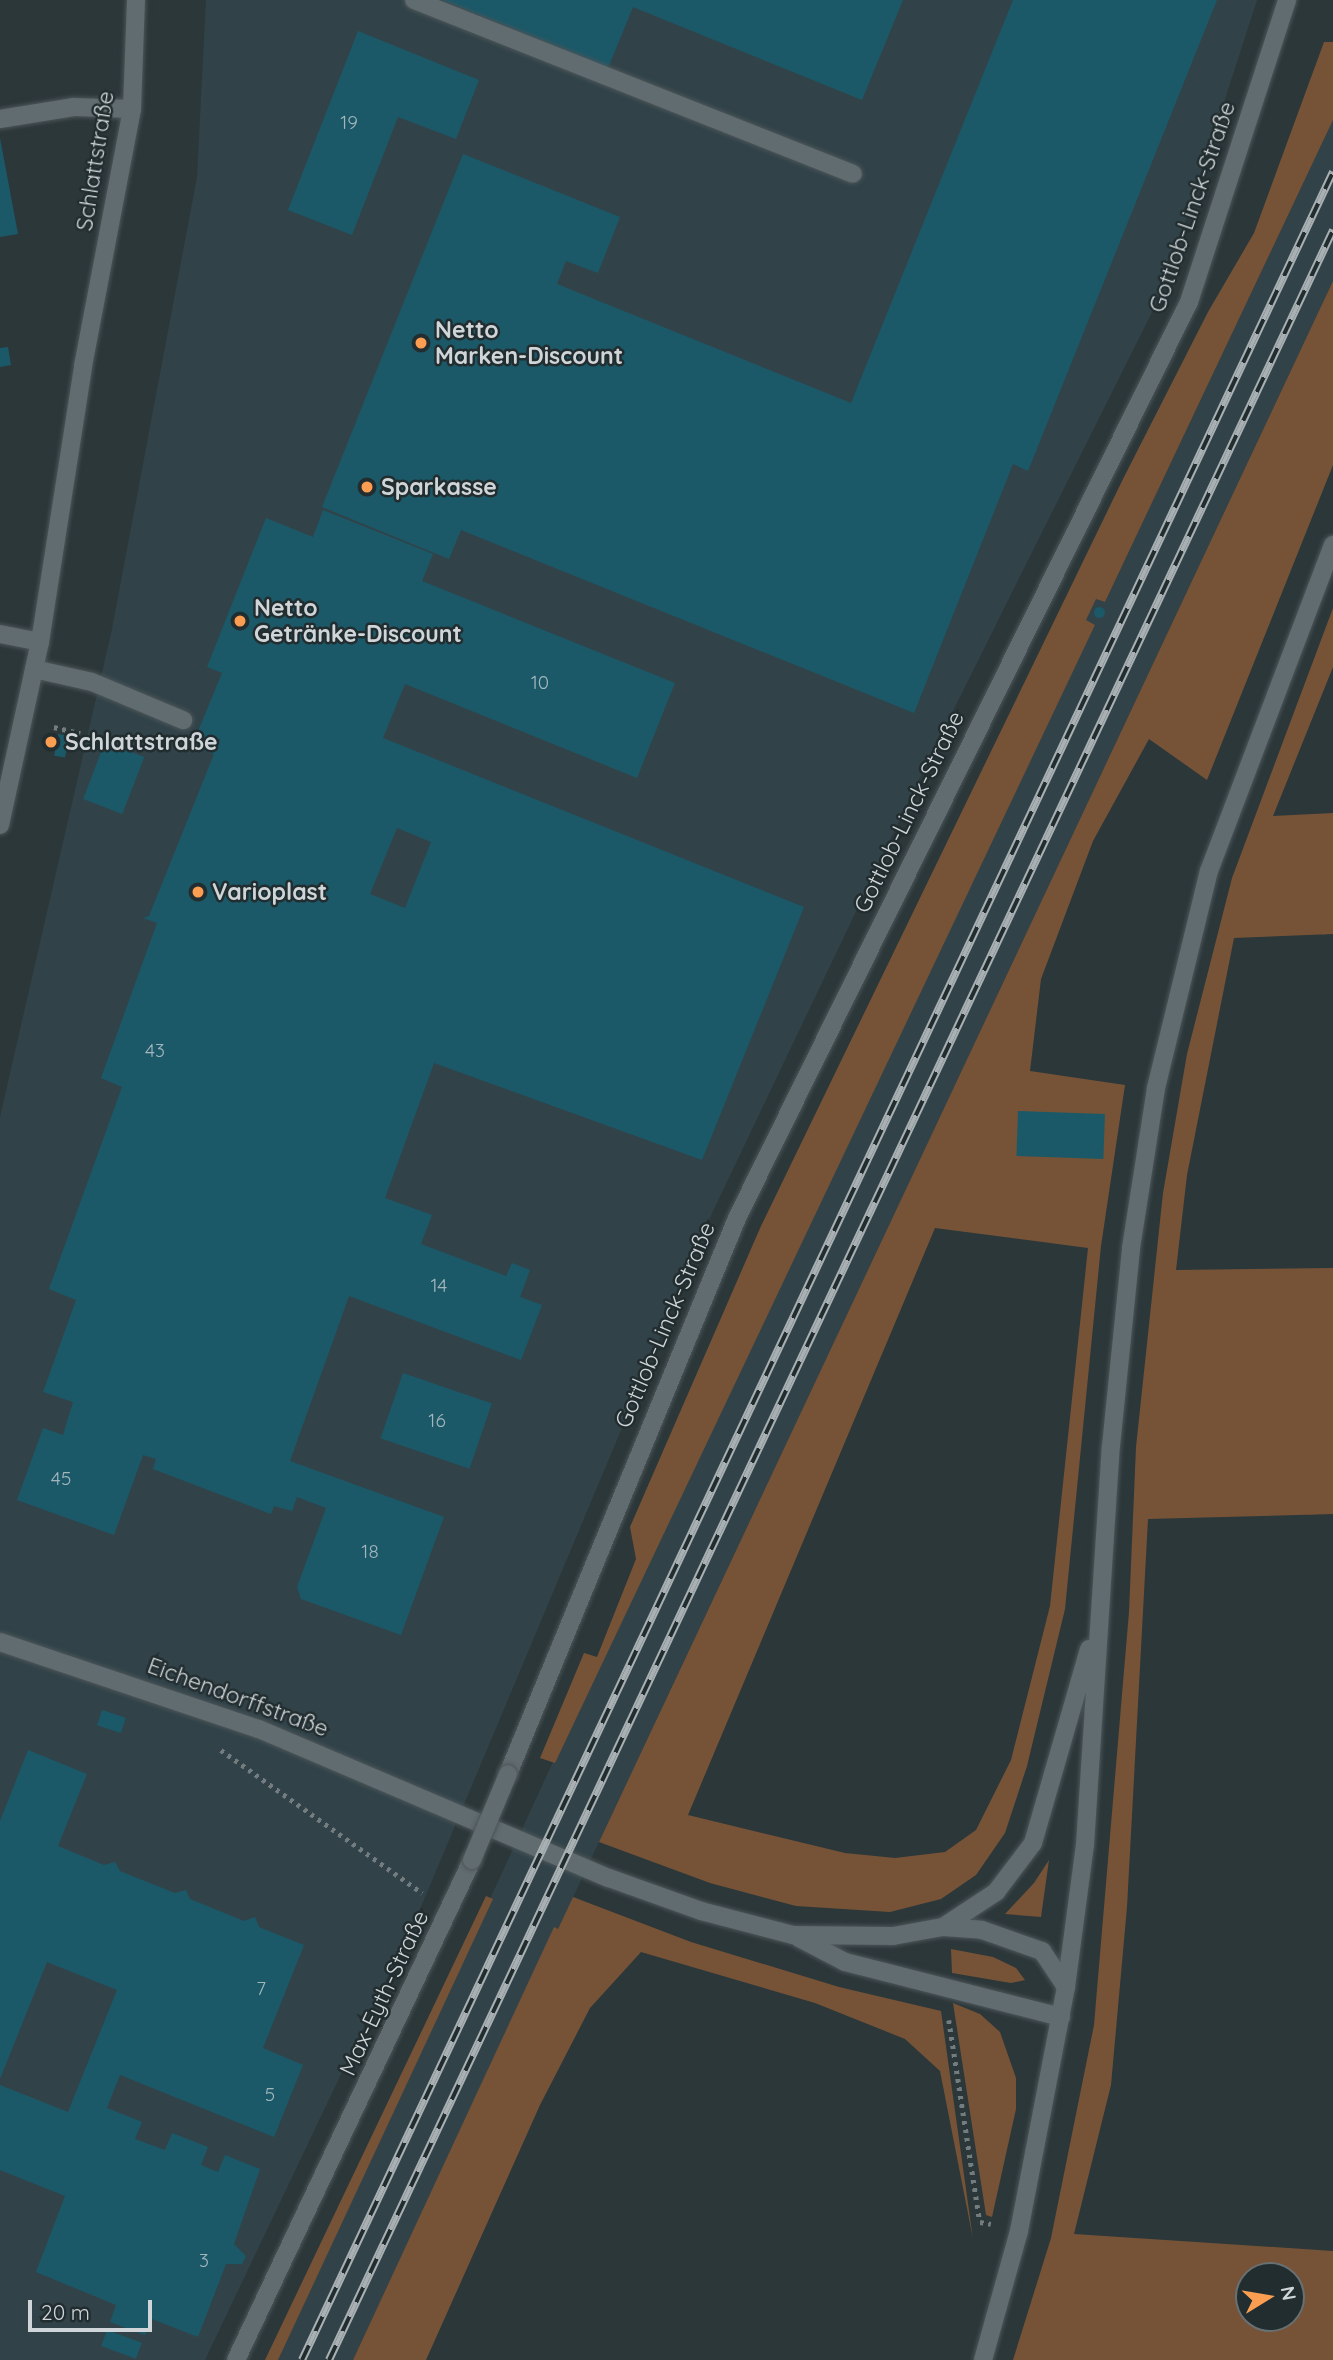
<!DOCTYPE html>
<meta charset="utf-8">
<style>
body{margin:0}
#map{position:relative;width:1333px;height:2360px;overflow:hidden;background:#2c373a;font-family:Quicksand,sans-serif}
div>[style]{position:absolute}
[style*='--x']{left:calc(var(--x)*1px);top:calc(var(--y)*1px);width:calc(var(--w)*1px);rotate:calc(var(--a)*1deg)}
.built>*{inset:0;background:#314349}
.green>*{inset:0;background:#765337}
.building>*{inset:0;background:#1b5969;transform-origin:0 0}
.round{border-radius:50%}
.path>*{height:4.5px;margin-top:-2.25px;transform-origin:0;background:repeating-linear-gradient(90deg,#737c7f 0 3.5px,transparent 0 8.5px)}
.roads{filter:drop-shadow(0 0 2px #4c5558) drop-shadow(0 0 2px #4c5558)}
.service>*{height:18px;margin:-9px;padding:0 9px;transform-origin:9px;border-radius:9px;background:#606c70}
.minor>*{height:18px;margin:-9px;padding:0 9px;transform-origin:9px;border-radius:9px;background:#606c70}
.tertiary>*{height:18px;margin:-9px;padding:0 9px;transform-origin:9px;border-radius:9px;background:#606c70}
.rail>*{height:8px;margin-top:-4px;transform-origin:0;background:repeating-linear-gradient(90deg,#222d30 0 16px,#a9b0b3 0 32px);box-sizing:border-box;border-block:2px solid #a9b0b3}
.bridges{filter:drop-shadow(0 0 2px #4c5558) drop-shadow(0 0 2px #4c5558)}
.tertiary-bridge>*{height:18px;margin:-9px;padding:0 9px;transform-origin:9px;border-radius:9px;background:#606c70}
.dots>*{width:19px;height:19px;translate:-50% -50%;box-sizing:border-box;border:4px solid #222d30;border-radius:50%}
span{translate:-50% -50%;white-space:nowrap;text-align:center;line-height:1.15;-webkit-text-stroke:5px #222d30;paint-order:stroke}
.number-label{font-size:19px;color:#a2b6bc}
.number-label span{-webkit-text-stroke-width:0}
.street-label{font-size:23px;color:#cfd5d8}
.poi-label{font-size:23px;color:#cfd5d8;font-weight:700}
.left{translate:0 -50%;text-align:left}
.north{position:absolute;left:1235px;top:2262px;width:70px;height:70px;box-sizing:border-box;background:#222d30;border:2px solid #677073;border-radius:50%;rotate:79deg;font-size:19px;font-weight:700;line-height:28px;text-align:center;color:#cfd5d8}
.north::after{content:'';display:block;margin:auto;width:24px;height:32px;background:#fb9e51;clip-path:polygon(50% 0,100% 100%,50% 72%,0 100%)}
.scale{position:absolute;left:28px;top:2300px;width:124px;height:32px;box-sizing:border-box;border:4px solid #cfd5d8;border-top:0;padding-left:9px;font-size:21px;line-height:24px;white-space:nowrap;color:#cfd5d8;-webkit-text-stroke:5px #222d30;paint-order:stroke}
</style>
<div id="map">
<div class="built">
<div style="clip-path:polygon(206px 0,1257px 0,1164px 288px,924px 769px,713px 1211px,423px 1902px,205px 2360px,0 2360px,0 1117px,112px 629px,197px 177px)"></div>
<div style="clip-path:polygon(1333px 120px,1333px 281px,622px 1793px,558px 1929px,554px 1928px,353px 2360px,278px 2360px,553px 1762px,1095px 625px,1085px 621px,1096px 598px,1105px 602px)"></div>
</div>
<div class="green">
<div style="clip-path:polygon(1324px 42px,1333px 42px,1333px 120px,1105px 602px,1096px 599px,1086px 620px,1095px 625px,555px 1763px,540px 1758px,584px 1653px,597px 1657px,636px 1559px,630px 1527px,761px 1226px,1123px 479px,1208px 312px,1254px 233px)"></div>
<div style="clip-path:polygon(evenodd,1333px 281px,1333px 465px,1207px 780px,1149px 739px,1093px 841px,1041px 979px,1030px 1071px,1125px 1085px,1101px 1246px,1065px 1609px,1027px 1766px,1005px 1833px,976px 1875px,941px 1899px,890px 1912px,796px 1906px,710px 1883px,599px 1842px,1333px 281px,935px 1228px,1088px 1248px,1050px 1606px,1011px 1760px,976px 1830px,945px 1852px,895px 1858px,845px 1853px,688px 1815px,935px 1228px)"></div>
<div style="clip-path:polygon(evenodd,1333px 608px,1333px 667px,1273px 816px,1333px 813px,1333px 934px,1234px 938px,1187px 1175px,1176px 1270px,1333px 1268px,1333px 1514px,1148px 1519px,1127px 1907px,1111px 2085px,1074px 2234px,1333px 2251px,1333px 2360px,1013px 2360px,1051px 2238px,1094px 2025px,1129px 1612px,1136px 1447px,1163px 1193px,1187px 1054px,1232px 878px,1333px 608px,1291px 2276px,1291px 2318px,1249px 2318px,1249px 2276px,1291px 2276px)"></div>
<div style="clip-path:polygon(1049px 1860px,1041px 1917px,1005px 1914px,1034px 1883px)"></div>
<div style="clip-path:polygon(486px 1896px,493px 1899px,278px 2360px,265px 2360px)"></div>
<div style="clip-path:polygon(573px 1897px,691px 1942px,839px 1987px,941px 2011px,973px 2239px,940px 2071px,905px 2039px,815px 2003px,641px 1952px,590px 2008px,540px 2105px,426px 2360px,353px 2360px,554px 1927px,558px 1929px)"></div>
<div style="clip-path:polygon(951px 1949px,993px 1957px,1016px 1968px,1025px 1980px,1011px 1983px,952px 1973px)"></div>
<div style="clip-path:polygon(953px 2003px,980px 2014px,1000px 2032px,1016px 2078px,1016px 2109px,992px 2217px,986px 2215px)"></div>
</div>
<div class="building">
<div style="clip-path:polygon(442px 0,903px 0,862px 100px,633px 7px,608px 68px)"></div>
<div style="clip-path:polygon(1013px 0,1217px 0,1028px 471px,1013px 464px,914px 713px,461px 530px,449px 559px,322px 507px,463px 154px,620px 217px,598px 273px,566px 261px,557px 284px,851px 403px)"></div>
<div style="clip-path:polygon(358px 31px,479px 80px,456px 139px,398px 117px,352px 235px,288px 210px)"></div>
<div style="clip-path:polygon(0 138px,18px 234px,0 237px)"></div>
<div style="clip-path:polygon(8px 347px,11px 365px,0 367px,0 348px)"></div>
<div style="clip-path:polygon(evenodd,323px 510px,433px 554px,422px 581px,675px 683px,637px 778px,405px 684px,383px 738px,804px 907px,702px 1160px,434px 1063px,385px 1198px,432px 1215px,421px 1244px,506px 1276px,512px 1263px,530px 1270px,520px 1297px,542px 1305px,521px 1360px,349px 1296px,290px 1461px,444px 1517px,401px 1635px,301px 1599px,297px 1587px,326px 1508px,297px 1497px,292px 1511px,274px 1506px,271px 1514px,153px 1469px,156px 1459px,143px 1455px,114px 1535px,17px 1500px,43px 1428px,63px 1435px,73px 1402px,43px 1392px,76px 1300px,49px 1289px,122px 1087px,101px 1078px,157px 923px,143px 918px,149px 916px,214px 754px,192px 746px,222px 673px,207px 667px,266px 518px,313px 537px,323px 510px,397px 828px,431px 842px,405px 908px,370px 894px,397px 828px)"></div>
<div class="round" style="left:1093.5px;top:606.5px;width:11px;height:11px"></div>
<div style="left:58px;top:734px;width:11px;height:22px;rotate:10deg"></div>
<div style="left:105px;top:742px;width:42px;height:61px;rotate:21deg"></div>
<div style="left:1018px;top:1111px;width:87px;height:45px;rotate:2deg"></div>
<div style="left:403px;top:1373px;width:94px;height:69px;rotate:19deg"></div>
<div style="left:102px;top:1710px;width:25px;height:16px;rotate:18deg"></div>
<div style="clip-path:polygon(28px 1750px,87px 1774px,58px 1846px,104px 1865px,115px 1862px,120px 1871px,175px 1893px,186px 1890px,190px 1899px,244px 1921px,255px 1917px,259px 1927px,304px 1945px,263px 2048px,303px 2065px,274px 2137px,120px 2075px,107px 2108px,142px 2122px,135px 2139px,165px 2150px,172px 2133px,208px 2147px,201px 2165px,218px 2172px,225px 2155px,260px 2169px,234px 2244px,246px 2256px,242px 2264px,226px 2264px,198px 2337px,152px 2319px,145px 2335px,110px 2322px,116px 2305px,36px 2272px,65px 2196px,0 2170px,0 2085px,68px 2112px,117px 1990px,47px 1962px,0 2079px,0 1821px)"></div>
<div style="left:107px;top:2330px;width:37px;height:17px;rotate:20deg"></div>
</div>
<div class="path">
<div style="--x:54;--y:727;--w:27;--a:13"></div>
<div style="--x:221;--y:1750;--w:247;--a:35.4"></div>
<div style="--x:949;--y:2020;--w:204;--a:81.3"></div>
<div style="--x:980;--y:2222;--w:11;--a:10"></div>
</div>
<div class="roads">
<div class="service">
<div style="--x:414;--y:0;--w:472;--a:21.6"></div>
<div style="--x:34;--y:669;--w:59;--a:12.6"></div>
<div style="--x:92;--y:682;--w:99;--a:22.7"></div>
</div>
<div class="minor">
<div style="--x:0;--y:119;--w:75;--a:-9.2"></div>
<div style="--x:74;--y:107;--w:58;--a:2"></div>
<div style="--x:0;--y:634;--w:41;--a:11.3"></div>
<div style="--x:0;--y:825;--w:187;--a:-77.7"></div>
<div style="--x:40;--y:642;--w:279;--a:-81.1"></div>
<div style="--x:83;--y:366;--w:262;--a:-79.2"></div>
<div style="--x:132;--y:109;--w:109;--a:-87.9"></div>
<div style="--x:0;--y:1642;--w:273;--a:18.6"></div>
<div style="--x:259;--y:1729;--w:380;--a:23.1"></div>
<div style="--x:609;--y:1878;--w:98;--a:19.7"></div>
<div style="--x:701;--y:1911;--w:95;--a:14.6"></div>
<div style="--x:793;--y:1935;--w:100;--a:0.6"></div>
<div style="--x:893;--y:1936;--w:51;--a:-10.2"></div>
<div style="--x:943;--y:1927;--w:39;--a:4"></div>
<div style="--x:982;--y:1930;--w:64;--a:19.3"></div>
<div style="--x:1042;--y:1951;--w:43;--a:56.3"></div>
<div style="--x:943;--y:1927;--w:64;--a:-33.4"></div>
<div style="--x:996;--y:1892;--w:61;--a:-52.9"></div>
<div style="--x:1033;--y:1843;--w:202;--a:-73.9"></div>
<div style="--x:799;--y:1938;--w:52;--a:27.6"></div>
<div style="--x:845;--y:1962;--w:223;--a:14.3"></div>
<div style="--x:983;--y:2360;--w:134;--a:-74.4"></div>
<div style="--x:1019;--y:2231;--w:248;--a:-79.1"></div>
<div style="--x:1066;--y:1987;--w:143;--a:-82.4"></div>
<div style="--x:1085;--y:1845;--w:400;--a:-86.3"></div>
<div style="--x:1111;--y:1446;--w:199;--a:-84.2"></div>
<div style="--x:1131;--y:1248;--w:162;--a:-81.1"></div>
<div style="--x:1156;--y:1088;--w:223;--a:-76.3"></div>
<div style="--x:1209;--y:871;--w:349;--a:-69.2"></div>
</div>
<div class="tertiary">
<div style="--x:508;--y:1774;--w:601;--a:-67.61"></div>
<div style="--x:737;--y:1218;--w:1021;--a:-63.74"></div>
<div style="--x:1189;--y:302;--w:318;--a:-72"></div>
<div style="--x:236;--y:2360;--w:553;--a:-64.73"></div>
</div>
</div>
<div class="rail">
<div style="--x:302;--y:2360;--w:2419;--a:-64.77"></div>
<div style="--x:329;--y:2360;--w:2355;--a:-64.76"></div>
</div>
<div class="bridges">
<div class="tertiary-bridge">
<div style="--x:472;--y:1860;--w:93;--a:-67.3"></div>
</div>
</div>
<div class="dots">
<div style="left:421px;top:343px;background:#fb9e51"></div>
<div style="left:367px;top:487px;background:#fb9e51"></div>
<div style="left:240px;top:621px;background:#fb9e51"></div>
<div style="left:51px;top:742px;background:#fb9e51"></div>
<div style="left:198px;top:892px;background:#fb9e51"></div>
</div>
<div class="number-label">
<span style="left:349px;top:123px">19</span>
<span style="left:540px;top:683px">10</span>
<span style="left:155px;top:1051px">43</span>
<span style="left:439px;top:1286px">14</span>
<span style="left:437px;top:1421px">16</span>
<span style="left:61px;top:1479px">45</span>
<span style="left:370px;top:1552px">18</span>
<span style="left:261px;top:1989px">7</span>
<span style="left:270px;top:2095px">5</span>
<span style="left:204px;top:2261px">3</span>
</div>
<div class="street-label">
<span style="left:95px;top:161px;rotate:-81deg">Schlattstraße</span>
<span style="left:1192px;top:207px;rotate:-71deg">Gottlob-Linck-Straße</span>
<span style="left:909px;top:812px;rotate:-64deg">Gottlob-Linck-Straße</span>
<span style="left:665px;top:1325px;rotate:-67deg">Gottlob-Linck-Straße</span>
<span style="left:238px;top:1697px;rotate:20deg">Eichendorffstraße</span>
<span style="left:384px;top:1993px;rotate:-65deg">Max-Eyth-Straße</span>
</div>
<div class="poi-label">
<span class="left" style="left:435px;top:343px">Netto<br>Marken-Discount</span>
<span class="left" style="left:381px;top:487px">Sparkasse</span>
<span class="left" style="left:254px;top:621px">Netto<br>Getränke-Discount</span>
<span class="left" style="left:65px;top:742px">Schlattstraße</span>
<span class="left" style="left:212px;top:892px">Varioplast</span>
</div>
<div class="north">N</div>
<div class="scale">20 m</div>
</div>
